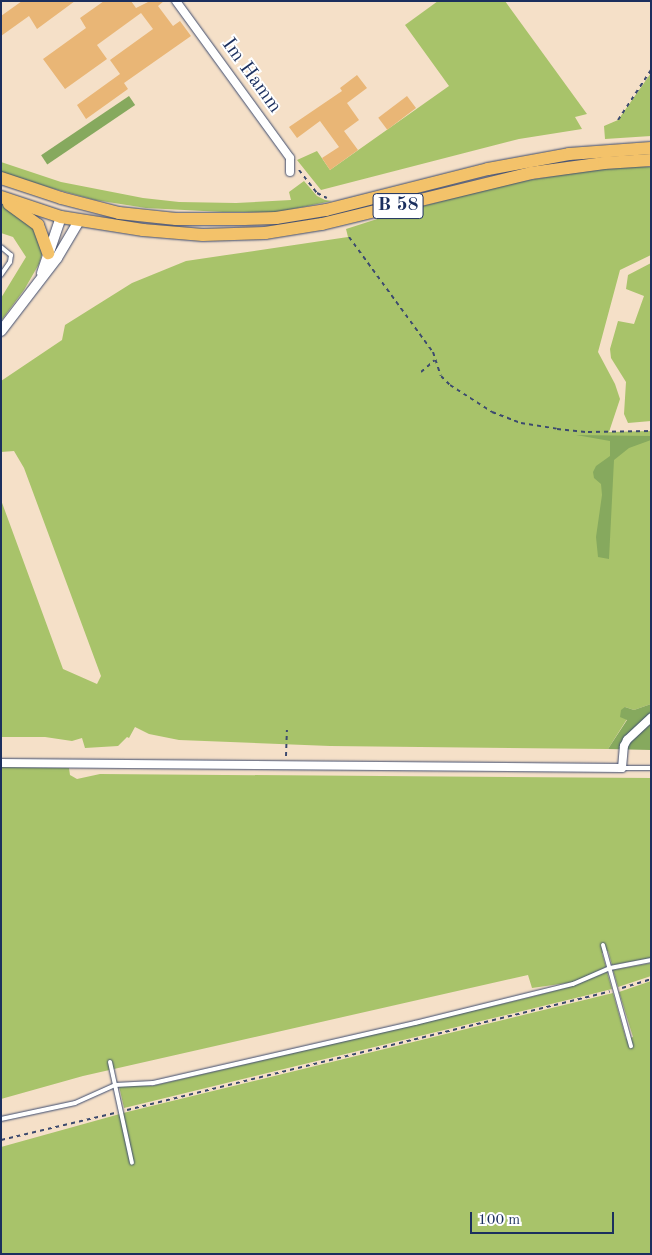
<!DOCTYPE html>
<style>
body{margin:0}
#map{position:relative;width:652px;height:1255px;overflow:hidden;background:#f5e0c8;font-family:"Old Standard TT",serif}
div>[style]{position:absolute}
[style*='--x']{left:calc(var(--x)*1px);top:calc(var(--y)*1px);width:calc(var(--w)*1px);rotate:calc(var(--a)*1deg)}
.green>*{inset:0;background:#a8c36a}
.forest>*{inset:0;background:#86a95e;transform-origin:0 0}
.building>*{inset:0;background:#e9b676;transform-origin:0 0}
.path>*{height:2px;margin-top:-1px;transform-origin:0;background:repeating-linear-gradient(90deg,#3c4a6e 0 4px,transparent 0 8px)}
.roads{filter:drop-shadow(0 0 1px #3c4a6e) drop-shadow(0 0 1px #3c4a6e)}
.service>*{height:4px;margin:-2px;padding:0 2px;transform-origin:2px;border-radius:2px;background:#fff}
.minor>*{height:8px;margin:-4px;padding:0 4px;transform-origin:4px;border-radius:4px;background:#fff}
.tertiary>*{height:10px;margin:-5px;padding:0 5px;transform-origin:5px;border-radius:5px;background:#fff}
.primary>*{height:12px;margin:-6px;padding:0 6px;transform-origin:6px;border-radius:6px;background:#f3c26a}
span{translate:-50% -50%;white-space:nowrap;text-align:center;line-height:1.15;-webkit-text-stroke:4px #fff;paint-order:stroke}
.shield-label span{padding:1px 4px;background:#fff;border:1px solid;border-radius:4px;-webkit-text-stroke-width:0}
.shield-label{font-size:19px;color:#1b2f5e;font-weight:700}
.street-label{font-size:20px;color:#1b2f5e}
.frame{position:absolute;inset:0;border:2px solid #1b2f5e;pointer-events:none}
.scale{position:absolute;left:470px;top:1212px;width:144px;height:22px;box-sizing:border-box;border:2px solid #1b2f5e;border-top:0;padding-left:6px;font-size:15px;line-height:18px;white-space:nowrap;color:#1b2f5e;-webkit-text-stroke:4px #fff;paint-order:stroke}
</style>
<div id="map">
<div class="green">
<div style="clip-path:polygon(438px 1px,505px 1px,587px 114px,575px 117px,582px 129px,519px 139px,321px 190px,297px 160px,317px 151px,330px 170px,449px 86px,405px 25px)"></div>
<div style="clip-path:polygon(651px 73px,651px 136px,605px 139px,604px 126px,618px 120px)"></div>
<div style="clip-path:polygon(1px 162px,61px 182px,143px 198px,179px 202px,236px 203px,291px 200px,289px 192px,304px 181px,317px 196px,325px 200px,332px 201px,278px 212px,223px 212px,146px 208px,95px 200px,51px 188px,1px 172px)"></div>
<div style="clip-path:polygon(641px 166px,651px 167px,651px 255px,620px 270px,598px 352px,615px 384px,620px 399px,609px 432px,651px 431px,651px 704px,634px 710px,625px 707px,627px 719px,608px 749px,330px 746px,179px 740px,149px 734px,135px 727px,129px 738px,127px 737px,118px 746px,85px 748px,82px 738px,72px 741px,45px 737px,1px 737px,1px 500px,63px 669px,97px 684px,101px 676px,24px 468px,14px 451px,1px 452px,1px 381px,62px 340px,65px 325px,132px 283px,186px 261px,348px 237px,346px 229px,399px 212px,517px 182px,591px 170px)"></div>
<div style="clip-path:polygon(1px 203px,12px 213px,34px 227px,42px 254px,39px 264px,24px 290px,1px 321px,1px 298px,26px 257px,13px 237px,1px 233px)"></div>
<div style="clip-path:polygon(651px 263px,651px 421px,628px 423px,624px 414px,626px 382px,611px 358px,610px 349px,618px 321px,634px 324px,644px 296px,626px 289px,628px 275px)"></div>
<div style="clip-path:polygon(1px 767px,69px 768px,70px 775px,77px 779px,100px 774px,651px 778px,651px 958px,612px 965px,608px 951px,602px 953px,606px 967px,574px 982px,532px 988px,528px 975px,83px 1076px,1px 1099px)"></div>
<div style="clip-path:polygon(651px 963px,651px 976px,618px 987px,613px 970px)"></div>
<div style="clip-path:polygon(607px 972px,612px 989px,592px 994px,124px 1108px,119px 1086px,152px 1086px,255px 1062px,531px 997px,573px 986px)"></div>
<div style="clip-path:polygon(651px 981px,651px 1254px,1px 1254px,1px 1147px,127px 1112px,613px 993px,626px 1039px,633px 1037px,619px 992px)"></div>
</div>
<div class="forest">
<div style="left:129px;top:96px;width:11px;height:106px;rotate:56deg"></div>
<div style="clip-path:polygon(576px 435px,651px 436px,651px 440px,629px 448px,614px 460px,609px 559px,598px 557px,596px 537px,602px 495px,601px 484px,594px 478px,593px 472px,596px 466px,610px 456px,610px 441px)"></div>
<div style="clip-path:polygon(651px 704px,651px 750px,608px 749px,627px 720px,620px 717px,621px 710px,625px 707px,634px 710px)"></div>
</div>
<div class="building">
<div style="clip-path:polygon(22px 1px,75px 1px,37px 29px,29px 16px,1px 36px,1px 16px)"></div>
<div style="clip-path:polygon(104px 1px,131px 1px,136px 8px,150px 1px,164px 1px,158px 6px,173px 26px,180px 21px,191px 36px,124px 83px,128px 89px,86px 119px,77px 105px,120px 74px,110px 60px,153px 29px,141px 13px,97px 45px,107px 59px,65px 89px,43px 59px,86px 28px,80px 18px)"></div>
<div style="clip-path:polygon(357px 75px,367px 88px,347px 103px,359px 120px,344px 131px,358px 150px,330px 170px,322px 158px,339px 147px,320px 121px,297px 138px,289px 127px,342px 91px,340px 88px)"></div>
<div style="left:407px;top:96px;width:15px;height:36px;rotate:53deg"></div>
</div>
<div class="path">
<div style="--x:618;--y:120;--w:60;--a:-56.6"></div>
<div style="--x:299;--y:170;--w:29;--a:52"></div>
<div style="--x:317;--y:193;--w:11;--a:27"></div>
<div style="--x:349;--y:237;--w:142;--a:53.9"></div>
<div style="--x:433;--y:352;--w:25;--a:72"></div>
<div style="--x:441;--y:376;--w:13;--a:45"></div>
<div style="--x:450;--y:385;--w:50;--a:32.7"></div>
<div style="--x:492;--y:412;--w:31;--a:21"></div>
<div style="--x:521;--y:423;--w:36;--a:9"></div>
<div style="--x:557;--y:429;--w:31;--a:6"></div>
<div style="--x:588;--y:432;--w:63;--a:-0.9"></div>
<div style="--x:421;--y:372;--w:18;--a:-41"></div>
<div style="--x:286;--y:756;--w:26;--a:-88"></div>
<div style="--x:622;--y:988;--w:30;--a:-17"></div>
<div style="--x:127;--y:1110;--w:497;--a:-13.8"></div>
<div style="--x:1;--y:1140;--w:117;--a:-13.3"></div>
</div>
<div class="roads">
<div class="service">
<div style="--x:1;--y:247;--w:13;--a:39"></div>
<div style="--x:11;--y:255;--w:7;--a:98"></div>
<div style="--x:10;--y:262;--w:16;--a:125"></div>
<div style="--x:623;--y:768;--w:28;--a:0"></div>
<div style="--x:603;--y:945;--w:105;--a:74.5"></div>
<div style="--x:110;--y:1062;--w:103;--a:77.7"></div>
<div style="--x:1;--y:1119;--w:76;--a:-12.2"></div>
<div style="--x:75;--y:1103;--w:44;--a:-24.2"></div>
<div style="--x:115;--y:1085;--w:38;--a:-3"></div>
<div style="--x:153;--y:1083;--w:269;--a:-12.9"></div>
<div style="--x:415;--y:1023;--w:163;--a:-13.9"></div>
<div style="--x:573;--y:984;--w:40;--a:-23.4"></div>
<div style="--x:610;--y:968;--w:42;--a:-11"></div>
</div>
<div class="minor">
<div style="--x:176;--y:1;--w:194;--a:54"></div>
<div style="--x:290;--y:158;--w:14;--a:90"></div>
<div style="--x:1;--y:763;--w:621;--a:0.46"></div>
<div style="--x:622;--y:768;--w:22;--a:-85"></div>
<div style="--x:624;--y:746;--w:7;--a:-63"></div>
<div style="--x:627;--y:740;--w:33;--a:-43"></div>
</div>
<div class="tertiary">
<div style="--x:42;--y:273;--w:59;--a:-71.3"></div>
<div style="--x:1;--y:331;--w:92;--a:-52.5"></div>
<div style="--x:57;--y:258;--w:43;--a:-59.3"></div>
</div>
<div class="primary">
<div style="--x:1;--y:178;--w:63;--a:18.4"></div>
<div style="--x:61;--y:198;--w:60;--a:14.5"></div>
<div style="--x:119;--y:213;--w:57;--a:6"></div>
<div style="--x:176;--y:219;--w:68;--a:0"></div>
<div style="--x:244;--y:219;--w:32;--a:-2"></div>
<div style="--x:276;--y:218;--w:51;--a:-9.1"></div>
<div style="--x:326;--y:210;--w:167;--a:-14.2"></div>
<div style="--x:488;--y:169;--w:82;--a:-10.5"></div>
<div style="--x:569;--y:154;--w:82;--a:-4.2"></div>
<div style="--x:1;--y:197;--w:63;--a:18.4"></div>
<div style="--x:61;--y:217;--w:83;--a:9"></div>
<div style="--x:143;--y:230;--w:60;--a:4.8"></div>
<div style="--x:203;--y:235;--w:62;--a:-1.8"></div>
<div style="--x:265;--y:233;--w:58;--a:-9"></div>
<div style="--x:322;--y:224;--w:215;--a:-13.7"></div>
<div style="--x:531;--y:173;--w:74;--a:-7.8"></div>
<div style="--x:604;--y:163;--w:47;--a:-3.7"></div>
<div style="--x:9;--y:204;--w:36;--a:36"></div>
<div style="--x:38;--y:225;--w:30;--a:70"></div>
</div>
</div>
<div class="shield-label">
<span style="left:398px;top:206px">B 58</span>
</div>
<div class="street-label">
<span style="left:251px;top:76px;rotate:54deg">Im Hamm</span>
</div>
<div class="frame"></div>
<div class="scale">100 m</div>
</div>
